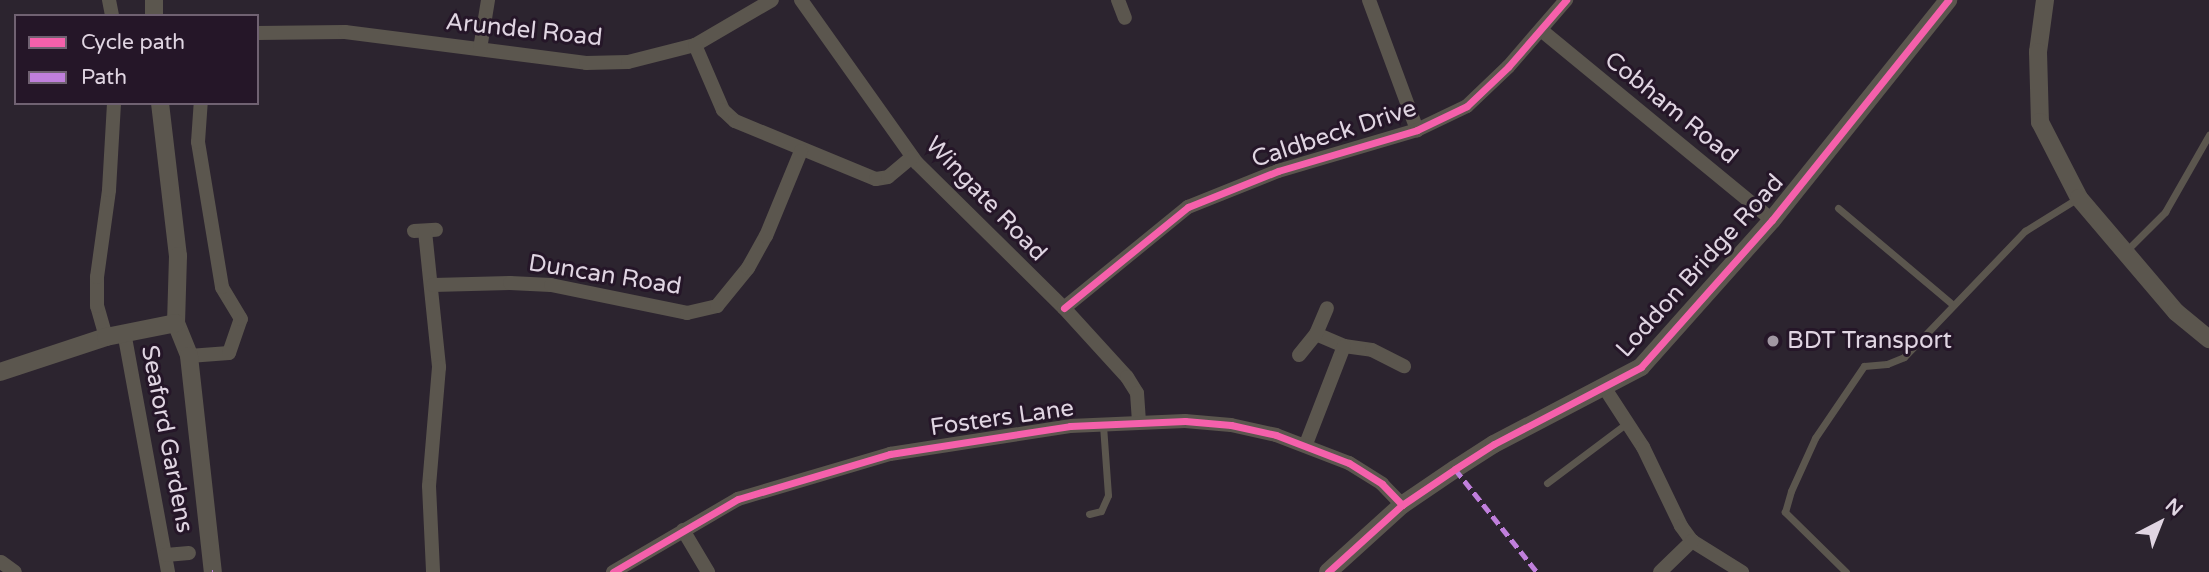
<!DOCTYPE html>
<style>
body{margin:0}
#map{position:relative;width:2209px;height:572px;overflow:hidden;background:#2c242f;font-family:"Varela Round",sans-serif}
div>[style]{position:absolute}
[style*='--x']{left:calc(var(--x)*1px);top:calc(var(--y)*1px);width:calc(var(--w)*1px);rotate:calc(var(--a)*1deg)}
.service>*{height:7px;margin:-3.5px;padding:0 3.5px;transform-origin:3.5px;border-radius:3.5px;background:#5b564e}
.minor>*{height:14px;margin:-7px;padding:0 7px;transform-origin:7px;border-radius:7px;background:#5b564e}
.tertiary>*{height:18px;margin:-9px;padding:0 9px;transform-origin:9px;border-radius:9px;background:#5b564e}
.quiet>*{height:5px;margin-top:-2.5px;transform-origin:0;background:repeating-linear-gradient(90deg,#c07fdc 0 10px,transparent 0 15px)}
.cycleway>*{height:7px;margin:-3.5px;padding:0 3.5px;transform-origin:3.5px;border-radius:3.5px;background:#f560ab}
.dots>*{width:19px;height:19px;translate:-50% -50%;box-sizing:border-box;border:4px solid #251628;border-radius:50%}
span{translate:-50% -50%;white-space:nowrap;text-align:center;line-height:1.15;-webkit-text-stroke:6px #251628;paint-order:stroke}
.street-label{font-size:24px;color:#e0d5e2}
.poi-label{font-size:24px;color:#e0d5e2}
.left{translate:0 -50%;text-align:left}
.legend{position:absolute;left:14px;top:14px;width:245px;height:91px;box-sizing:border-box;background:#251628;border:2px solid #706272;margin:0;padding:9px 12px;list-style:none;font-size:21px;color:#e0d5e2}
.legend li{display:flex;align-items:center;gap:14px;height:35px}
.legend b{width:35px;border:2px solid #706272}
.north{position:absolute;left:2125px;top:488px;width:70px;height:70px;-webkit-text-stroke:5px #251628;paint-order:stroke;rotate:42deg;font-size:19px;font-weight:700;line-height:28px;text-align:center;color:#e0d5e2}
.north::after{content:'';display:block;margin:auto;width:24px;height:32px;background:#e0d5e2;clip-path:polygon(50% 0,100% 100%,50% 72%,0 100%)}
</style>
<div id="map">
<div class="service">
<div style="--x:1838;--y:208;--w:150;--a:40.1"></div>
<div style="--x:2125;--y:252;--w:57;--a:-45"></div>
<div style="--x:2165;--y:212;--w:89;--a:-60.3"></div>
<div style="--x:1547;--y:483;--w:100;--a:-36.9"></div>
<div style="--x:1089;--y:514;--w:12;--a:-14"></div>
<div style="--x:1101;--y:511;--w:17;--a:-66"></div>
<div style="--x:1108;--y:495;--w:70;--a:-94.1"></div>
<div style="--x:1846;--y:572;--w:86;--a:-135.5"></div>
<div style="--x:1785;--y:512;--w:22;--a:-74"></div>
<div style="--x:1791;--y:491;--w:58;--a:-65.6"></div>
<div style="--x:1815;--y:438;--w:87;--a:-55.8"></div>
<div style="--x:1864;--y:366;--w:23;--a:-5"></div>
<div style="--x:1887;--y:364;--w:18;--a:-22"></div>
<div style="--x:1904;--y:357;--w:175;--a:-46.2"></div>
<div style="--x:2025;--y:231;--w:62;--a:-31.9"></div>
</div>
<div class="minor">
<div style="--x:109;--y:0;--w:16;--a:79"></div>
<div style="--x:801;--y:0;--w:200;--a:54.6"></div>
<div style="--x:917;--y:163;--w:206;--a:44.6"></div>
<div style="--x:1064;--y:308;--w:93;--a:47.6"></div>
<div style="--x:1127;--y:377;--w:19;--a:58"></div>
<div style="--x:1137;--y:393;--w:29;--a:86"></div>
<div style="--x:1118;--y:0;--w:19;--a:69"></div>
<div style="--x:1369;--y:0;--w:139;--a:69.7"></div>
<div style="--x:1541;--y:30;--w:299;--a:39.4"></div>
<div style="--x:257;--y:33;--w:88;--a:-0.7"></div>
<div style="--x:345;--y:32;--w:243;--a:7.3"></div>
<div style="--x:586;--y:63;--w:42;--a:-1.4"></div>
<div style="--x:628;--y:62;--w:69;--a:-14.2"></div>
<div style="--x:695;--y:45;--w:89;--a:-30.3"></div>
<div style="--x:695;--y:45;--w:71;--a:66.7"></div>
<div style="--x:723;--y:110;--w:16;--a:43"></div>
<div style="--x:735;--y:121;--w:152;--a:22.4"></div>
<div style="--x:876;--y:179;--w:12;--a:-9"></div>
<div style="--x:888;--y:177;--w:31;--a:-40"></div>
<div style="--x:480;--y:49;--w:50;--a:-80.7"></div>
<div style="--x:414;--y:231;--w:22;--a:-3"></div>
<div style="--x:425;--y:231;--w:137;--a:84.1"></div>
<div style="--x:439;--y:367;--w:119;--a:94.8"></div>
<div style="--x:429;--y:486;--w:86;--a:87.3"></div>
<div style="--x:433;--y:285;--w:77;--a:-1.5"></div>
<div style="--x:510;--y:283;--w:41;--a:2.8"></div>
<div style="--x:551;--y:285;--w:139;--a:11.6"></div>
<div style="--x:687;--y:313;--w:31;--a:-13"></div>
<div style="--x:717;--y:306;--w:49;--a:-50.8"></div>
<div style="--x:748;--y:268;--w:37;--a:-61"></div>
<div style="--x:766;--y:236;--w:92;--a:-67.6"></div>
<div style="--x:1064;--y:308;--w:160;--a:-39.2"></div>
<div style="--x:1188;--y:207;--w:97;--a:-21.8"></div>
<div style="--x:1278;--y:171;--w:145;--a:-16.4"></div>
<div style="--x:1417;--y:130;--w:55;--a:-25.6"></div>
<div style="--x:1467;--y:106;--w:57;--a:-43.6"></div>
<div style="--x:1508;--y:67;--w:89;--a:-49.1"></div>
<div style="--x:124;--y:332;--w:244;--a:79.6"></div>
<div style="--x:1316;--y:334;--w:30;--a:23"></div>
<div style="--x:1344;--y:346;--w:28;--a:8"></div>
<div style="--x:1372;--y:350;--w:36;--a:27"></div>
<div style="--x:106;--y:337;--w:32;--a:-106"></div>
<div style="--x:97;--y:306;--w:29;--a:-90"></div>
<div style="--x:97;--y:277;--w:88;--a:-82.1"></div>
<div style="--x:109;--y:190;--w:87;--a:-86.7"></div>
<div style="--x:1299;--y:355;--w:27;--a:-51"></div>
<div style="--x:1316;--y:334;--w:28;--a:-67"></div>
<div style="--x:189;--y:356;--w:40;--a:-4.3"></div>
<div style="--x:229;--y:353;--w:36;--a:-71"></div>
<div style="--x:241;--y:319;--w:37;--a:-121"></div>
<div style="--x:222;--y:287;--w:147;--a:-99.4"></div>
<div style="--x:198;--y:142;--w:39;--a:-86"></div>
<div style="--x:1604;--y:387;--w:72;--a:57"></div>
<div style="--x:1643;--y:447;--w:88;--a:64.3"></div>
<div style="--x:1681;--y:526;--w:19;--a:54"></div>
<div style="--x:1692;--y:541;--w:59;--a:31.8"></div>
<div style="--x:1306;--y:444;--w:105;--a:-68.8"></div>
<div style="--x:683;--y:530;--w:49;--a:59.2"></div>
<div style="--x:166;--y:555;--w:23;--a:-5"></div>
<div style="--x:1;--y:562;--w:17;--a:36"></div>
<div style="--x:613;--y:572;--w:145;--a:-30.3"></div>
<div style="--x:738;--y:499;--w:159;--a:-16.5"></div>
<div style="--x:890;--y:454;--w:182;--a:-8.8"></div>
<div style="--x:1070;--y:426;--w:115;--a:-2.5"></div>
<div style="--x:1185;--y:421;--w:46;--a:5"></div>
<div style="--x:1231;--y:425;--w:46;--a:12.5"></div>
<div style="--x:1276;--y:435;--w:78;--a:21"></div>
<div style="--x:1349;--y:463;--w:39;--a:32"></div>
<div style="--x:1382;--y:484;--w:29;--a:46"></div>
<div style="--x:1660;--y:572;--w:45;--a:-44.1"></div>
</div>
<div class="tertiary">
<div style="--x:2045;--y:0;--w:52;--a:97.7"></div>
<div style="--x:2038;--y:52;--w:70;--a:88.4"></div>
<div style="--x:2040;--y:122;--w:85;--a:62.8"></div>
<div style="--x:2079;--y:198;--w:150;--a:49.6"></div>
<div style="--x:2176;--y:312;--w:43;--a:39.3"></div>
<div style="--x:154;--y:16;--w:16;--a:-90"></div>
<div style="--x:160;--y:103;--w:154;--a:83.3"></div>
<div style="--x:178;--y:256;--w:67;--a:91.7"></div>
<div style="--x:176;--y:323;--w:35;--a:68"></div>
<div style="--x:189;--y:356;--w:217;--a:83.7"></div>
<div style="--x:0;--y:372;--w:112;--a:-18.3"></div>
<div style="--x:106;--y:337;--w:71;--a:-11.3"></div>
<div style="--x:1328;--y:572;--w:100;--a:-42.2"></div>
<div style="--x:1402;--y:505;--w:64;--a:-34.2"></div>
<div style="--x:1455;--y:469;--w:46;--a:-32.7"></div>
<div style="--x:1494;--y:444;--w:166;--a:-27.6"></div>
<div style="--x:1641;--y:367;--w:197;--a:-48.3"></div>
<div style="--x:1772;--y:220;--w:282;--a:-51.3"></div>
</div>
<div class="quiet">
<div style="--x:1455;--y:469;--w:132;--a:51.5"></div>
<div style="--x:212;--y:572;--w:1;--a:0"></div>
</div>
<div class="cycleway">
<div style="--x:1064;--y:308;--w:160;--a:-39.2"></div>
<div style="--x:1188;--y:207;--w:97;--a:-21.8"></div>
<div style="--x:1278;--y:171;--w:145;--a:-16.4"></div>
<div style="--x:1417;--y:130;--w:55;--a:-25.6"></div>
<div style="--x:1467;--y:106;--w:57;--a:-43.6"></div>
<div style="--x:1508;--y:67;--w:89;--a:-49.1"></div>
<div style="--x:613;--y:572;--w:145;--a:-30.3"></div>
<div style="--x:738;--y:499;--w:159;--a:-16.5"></div>
<div style="--x:890;--y:454;--w:182;--a:-8.8"></div>
<div style="--x:1070;--y:426;--w:115;--a:-2.5"></div>
<div style="--x:1185;--y:421;--w:46;--a:5"></div>
<div style="--x:1231;--y:425;--w:46;--a:12.5"></div>
<div style="--x:1276;--y:435;--w:78;--a:21"></div>
<div style="--x:1349;--y:463;--w:39;--a:32"></div>
<div style="--x:1382;--y:484;--w:29;--a:46"></div>
<div style="--x:1328;--y:572;--w:100;--a:-42.2"></div>
<div style="--x:1402;--y:505;--w:64;--a:-34.2"></div>
<div style="--x:1455;--y:469;--w:46;--a:-32.7"></div>
<div style="--x:1494;--y:444;--w:166;--a:-27.6"></div>
<div style="--x:1641;--y:367;--w:197;--a:-48.3"></div>
<div style="--x:1772;--y:220;--w:282;--a:-51.3"></div>
</div>
<div class="dots">
<div style="left:1773px;top:341px;background:#a197a3"></div>
</div>
<div class="street-label">
<span style="left:524px;top:30px;rotate:6deg">Arundel Road</span>
<span style="left:1671px;top:108px;rotate:39deg">Cobham Road</span>
<span style="left:1334px;top:134px;rotate:-18deg">Caldbeck Drive</span>
<span style="left:986px;top:199px;rotate:46deg">Wingate Road</span>
<span style="left:1700px;top:266px;rotate:-48deg">Loddon Bridge Road</span>
<span style="left:605px;top:275px;rotate:9deg">Duncan Road</span>
<span style="left:1002px;top:418px;rotate:-8deg">Fosters Lane</span>
<span style="left:167px;top:439px;rotate:79deg">Seaford Gardens</span>
</div>
<div class="poi-label">
<span class="left" style="left:1787px;top:341px">BDT Transport</span>
</div>
<ul class="legend">
<li><b style="height:9px;background:#f560ab"></b>Cycle path</li>
<li><b style="height:9px;background:#c07fdc"></b>Path</li>
</ul>
<div class="north">N</div>
</div>
